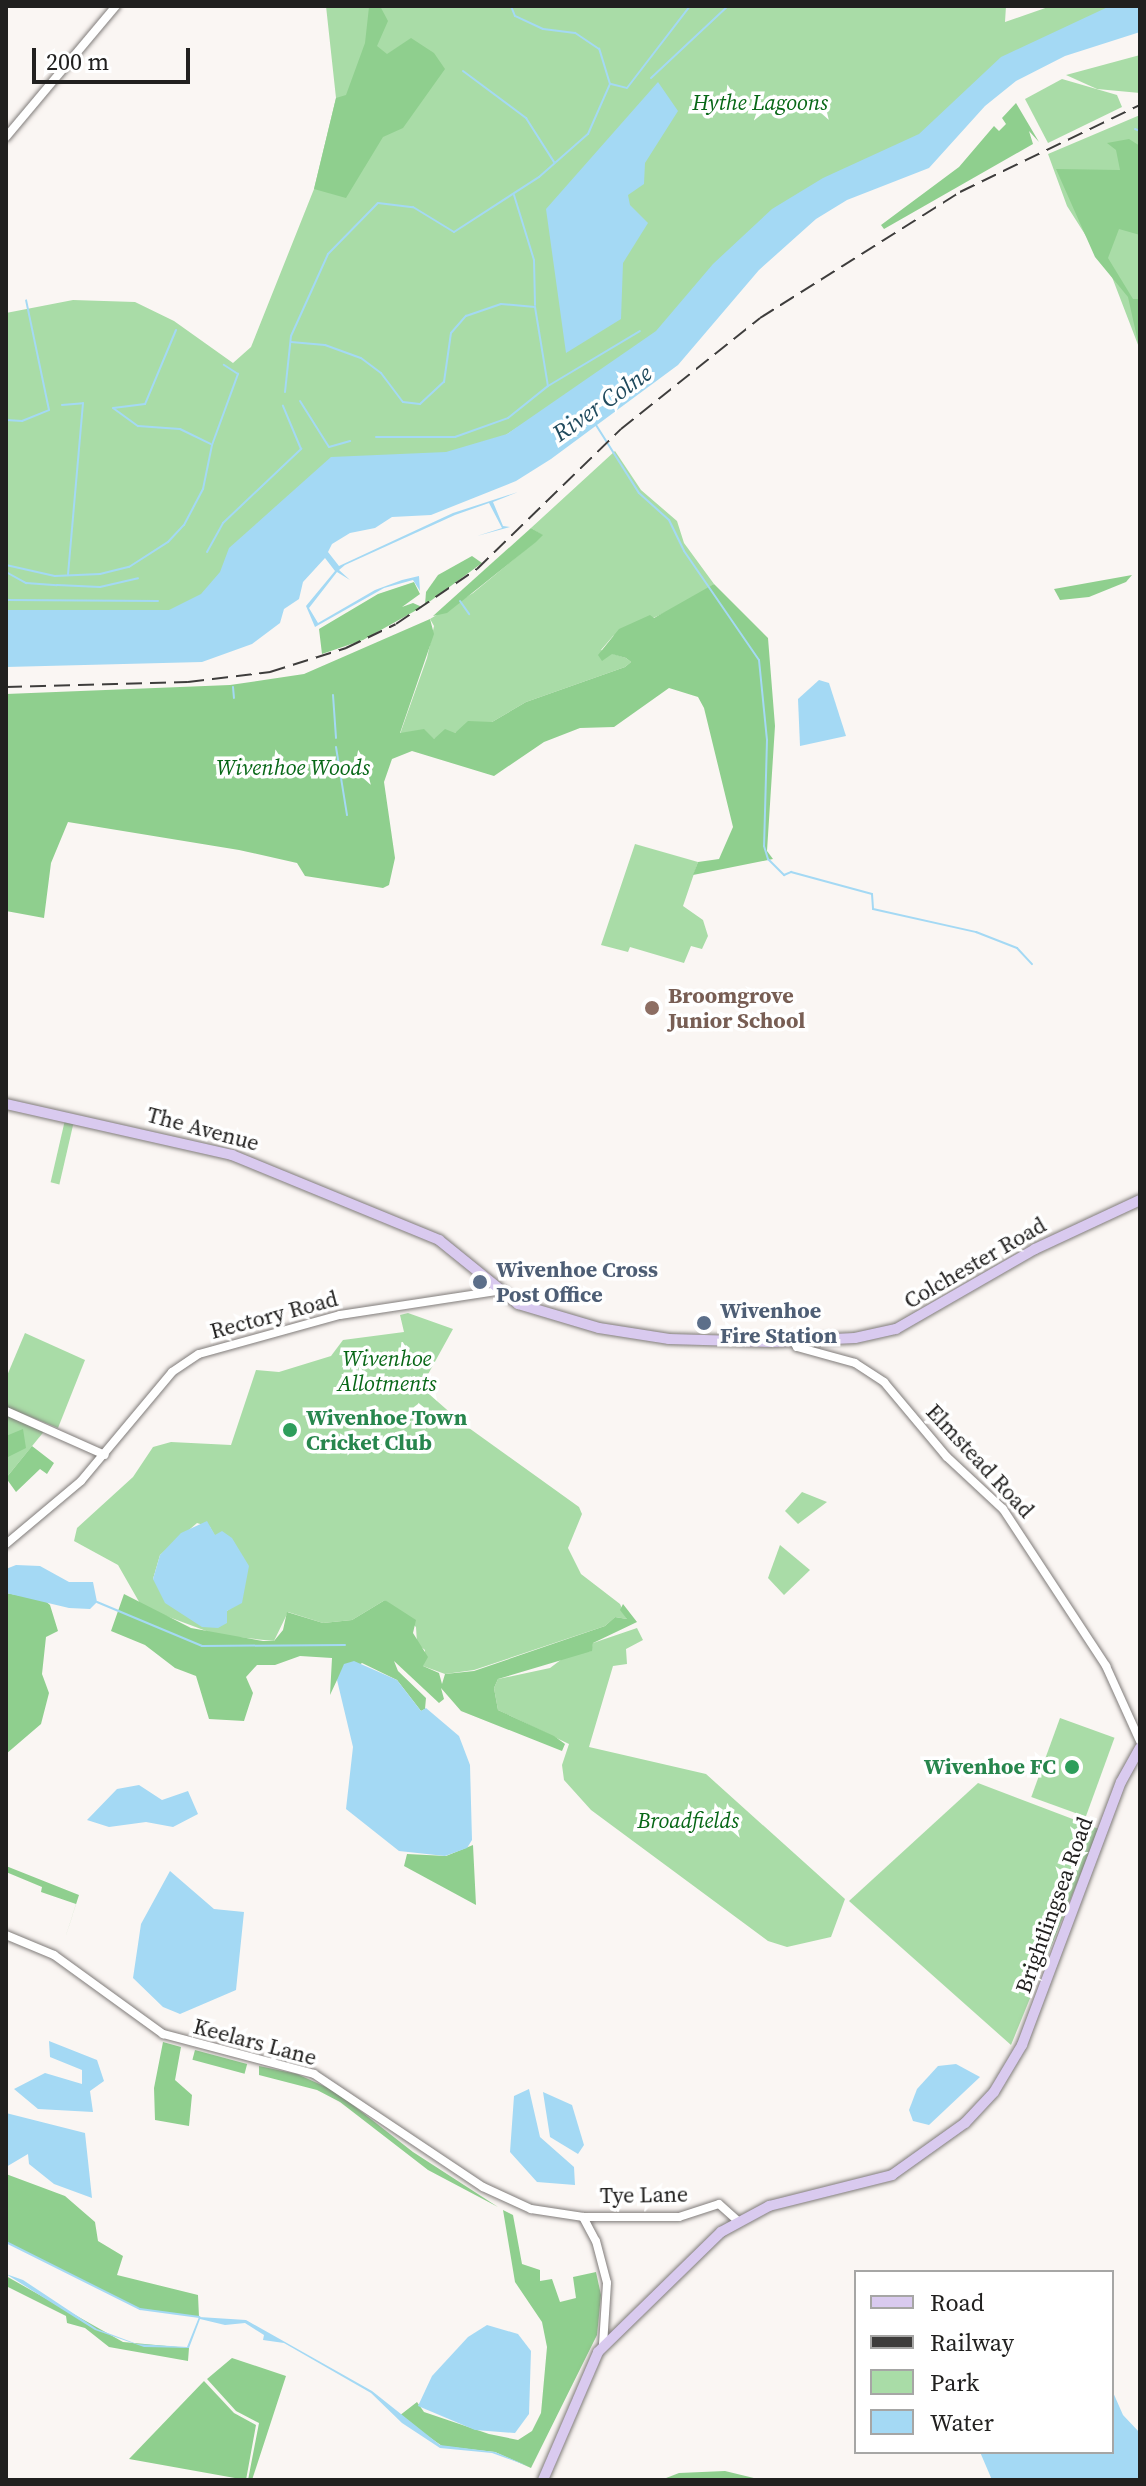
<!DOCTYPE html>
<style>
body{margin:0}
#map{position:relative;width:1146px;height:2486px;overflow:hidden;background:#faf6f3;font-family:"Source Serif 4",serif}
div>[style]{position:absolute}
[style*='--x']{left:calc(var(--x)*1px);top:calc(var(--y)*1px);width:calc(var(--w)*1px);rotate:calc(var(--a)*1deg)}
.green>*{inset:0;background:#a9dca7;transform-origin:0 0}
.forest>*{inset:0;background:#8fcf8e;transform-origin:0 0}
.water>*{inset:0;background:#a4d9f4}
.stream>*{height:2px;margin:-1px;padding:0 1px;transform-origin:1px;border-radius:1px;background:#a4d9f4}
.roads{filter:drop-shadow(0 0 2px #807c7a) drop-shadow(0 0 2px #807c7a)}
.minor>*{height:8px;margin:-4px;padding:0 4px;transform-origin:4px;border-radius:4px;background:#fff}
.major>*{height:10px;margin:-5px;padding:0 5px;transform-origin:5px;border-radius:5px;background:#d9caef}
.rail>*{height:2px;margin-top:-1px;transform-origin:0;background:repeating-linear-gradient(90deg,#3e3d3c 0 16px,transparent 0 24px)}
.dots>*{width:22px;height:22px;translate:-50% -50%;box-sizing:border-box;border:4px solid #fff;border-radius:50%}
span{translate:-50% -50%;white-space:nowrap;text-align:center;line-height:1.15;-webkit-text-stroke:7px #fff;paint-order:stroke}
.park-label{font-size:22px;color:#076716;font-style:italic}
.education-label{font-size:22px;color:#785e54;font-weight:700}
.left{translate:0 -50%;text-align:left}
.street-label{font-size:22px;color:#21201f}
.service-label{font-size:22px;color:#4e5e75;font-weight:700}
.leisure-label{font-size:22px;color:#27864d;font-weight:700}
.right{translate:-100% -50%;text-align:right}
.water-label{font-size:24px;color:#204a5d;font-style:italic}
.frame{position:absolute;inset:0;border:8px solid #21201f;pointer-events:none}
.legend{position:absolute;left:854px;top:2270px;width:260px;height:184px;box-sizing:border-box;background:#fff;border:2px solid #a6a6a5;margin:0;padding:10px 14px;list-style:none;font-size:24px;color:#21201f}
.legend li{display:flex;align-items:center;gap:16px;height:40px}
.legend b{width:40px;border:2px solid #a6a6a5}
.scale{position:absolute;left:32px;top:48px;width:158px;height:36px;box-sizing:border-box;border:4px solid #21201f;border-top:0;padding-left:10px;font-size:24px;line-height:28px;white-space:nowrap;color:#21201f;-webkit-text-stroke:6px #fff;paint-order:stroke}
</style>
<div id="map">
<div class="green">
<div style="clip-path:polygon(326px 6px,1006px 6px,1005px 22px,1051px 6px,1125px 6px,956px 115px,874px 159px,688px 317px,441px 477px,226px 605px,6px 633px,6px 313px,73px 300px,135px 302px,174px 321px,233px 363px,251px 347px,314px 189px,336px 98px)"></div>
<div style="clip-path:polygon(1140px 55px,1140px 93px,1097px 89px,1066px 75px)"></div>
<div style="clip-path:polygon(1062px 79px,1117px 95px,1122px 107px,1048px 143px,1025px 99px)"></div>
<div style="clip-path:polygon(1140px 115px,1140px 350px,1112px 277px,1067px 206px,1048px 154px)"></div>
<div style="clip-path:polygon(615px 451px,641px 490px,677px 521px,684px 543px,714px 584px,693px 600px,613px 636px,601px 650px,626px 658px,631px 662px,625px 667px,526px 702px,492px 722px,434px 739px,400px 734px,427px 658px,434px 626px,430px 619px,473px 593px,536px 541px,542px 535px,531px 528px)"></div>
<div style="clip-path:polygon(635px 844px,698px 862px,683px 906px,703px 920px,708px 936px,702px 949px,691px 946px,684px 963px,630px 947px,628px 952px,601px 945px)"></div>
<div style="left:65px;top:1120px;width:9px;height:64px;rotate:13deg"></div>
<div style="clip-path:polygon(evenodd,408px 1313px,453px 1329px,421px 1387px,462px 1423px,579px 1507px,582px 1514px,568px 1548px,581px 1574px,620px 1604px,627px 1619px,615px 1617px,605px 1626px,474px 1670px,445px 1674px,423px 1666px,425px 1650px,417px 1644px,416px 1627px,385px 1600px,352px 1620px,323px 1623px,288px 1612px,274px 1641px,217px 1635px,142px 1607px,118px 1565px,74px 1541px,77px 1528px,133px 1477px,153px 1447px,171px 1442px,231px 1445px,256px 1370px,279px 1372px,331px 1356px,343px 1340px,404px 1332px,400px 1315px,408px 1313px,197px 1523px,210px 1527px,215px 1536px,236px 1604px,227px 1611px,153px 1579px,160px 1555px,197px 1523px)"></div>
<div style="clip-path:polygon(25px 1333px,85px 1360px,58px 1428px,6px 1407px,6px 1378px)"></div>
<div style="clip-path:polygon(6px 1414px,46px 1429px,6px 1478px)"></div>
<div style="clip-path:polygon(802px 1492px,827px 1502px,798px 1524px,785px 1511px)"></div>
<div style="clip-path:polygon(780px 1545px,810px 1570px,784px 1595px,768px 1578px)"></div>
<div style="clip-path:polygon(637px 1628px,643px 1640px,626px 1649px,627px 1664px,613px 1666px,589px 1747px,706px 1774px,845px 1899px,831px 1937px,787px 1947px,768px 1941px,591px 1810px,564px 1780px,562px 1765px,569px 1744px,498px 1710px,494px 1688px,498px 1679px,550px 1668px,566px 1656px,591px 1651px,593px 1643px)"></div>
<div style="left:1060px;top:1718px;width:58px;height:84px;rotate:20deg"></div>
<div style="clip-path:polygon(978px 1783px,1099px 1829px,1011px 2045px,849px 1901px)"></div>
</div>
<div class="forest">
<div style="clip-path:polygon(380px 6px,388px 21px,377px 46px,387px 54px,411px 38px,434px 53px,445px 69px,403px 128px,383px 137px,346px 198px,314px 189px,336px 98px,346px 95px,365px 43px,369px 7px)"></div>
<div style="clip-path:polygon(1016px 103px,1039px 142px,1029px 131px,1033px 144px,884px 229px,881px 225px,959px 167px,994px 126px,999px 131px,1006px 124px,1002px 118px)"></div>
<div style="clip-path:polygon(1129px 139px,1140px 146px,1140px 235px,1119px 229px,1108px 258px,1133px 299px,1139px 299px,1138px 342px,1128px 297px,1095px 257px,1056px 169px,1120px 170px,1116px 150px,1107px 143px)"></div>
<div style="clip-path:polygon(531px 528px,543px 535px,536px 542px,447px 613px,433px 616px)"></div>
<div style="clip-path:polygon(472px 556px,482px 563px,425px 605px,426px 592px,438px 575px)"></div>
<div style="clip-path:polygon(1132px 575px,1126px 582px,1089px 597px,1060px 600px,1054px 589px)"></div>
<div style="clip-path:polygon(414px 582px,420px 594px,402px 607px,413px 603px,422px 607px,363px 640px,322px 654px,319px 629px,378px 594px)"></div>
<div style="clip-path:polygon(714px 584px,768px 638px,775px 726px,767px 851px,773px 859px,693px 875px,698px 862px,719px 859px,733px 827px,704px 708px,698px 697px,669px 688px,614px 727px,580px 728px,544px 742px,494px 776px,412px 751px,392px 759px,384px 782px,395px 858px,389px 885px,383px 888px,305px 876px,297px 863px,239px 850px,68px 822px,51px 863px,44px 918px,6px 911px,6px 694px,230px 685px,304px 674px,430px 619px,434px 634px,400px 733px,424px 729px,434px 739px,445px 729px,455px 733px,468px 721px,492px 722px,526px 702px,625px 667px,631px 662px,626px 658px,612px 654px,602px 661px,598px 655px,619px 629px,650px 615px,654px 618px)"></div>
<div style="clip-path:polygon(23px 1429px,26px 1448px,6px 1458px,6px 1436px)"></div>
<div style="clip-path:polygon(32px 1446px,54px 1463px,47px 1474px,40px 1469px,16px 1492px,6px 1478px)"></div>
<div style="clip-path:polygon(6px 1593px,44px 1600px,50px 1605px,58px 1631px,46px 1637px,42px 1674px,49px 1693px,41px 1724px,6px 1754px)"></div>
<div style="clip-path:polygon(124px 1594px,191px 1628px,263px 1641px,274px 1641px,283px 1630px,287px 1612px,323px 1623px,352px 1620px,385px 1600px,416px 1620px,413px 1633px,428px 1657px,423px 1666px,439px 1673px,442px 1684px,445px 1674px,474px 1671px,605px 1626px,615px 1617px,627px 1619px,620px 1610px,623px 1604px,637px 1622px,593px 1643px,592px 1651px,498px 1679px,494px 1688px,498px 1710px,554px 1736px,565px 1744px,562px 1751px,461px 1711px,441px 1688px,444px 1699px,439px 1703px,394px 1661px,398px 1671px,426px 1698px,425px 1709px,421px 1711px,397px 1680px,362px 1663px,337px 1680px,330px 1695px,332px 1658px,300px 1656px,275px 1665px,257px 1665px,246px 1677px,253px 1693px,244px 1721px,209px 1719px,196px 1676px,175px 1668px,145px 1645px,111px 1631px)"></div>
<div style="clip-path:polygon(473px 1845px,476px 1905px,404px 1866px,407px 1854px,446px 1856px)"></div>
<div style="clip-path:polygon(6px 1866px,79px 1895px,61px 1951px,76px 1904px,41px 1892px,42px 1887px,6px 1872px)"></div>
<div style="clip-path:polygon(163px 2042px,181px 2047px,175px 2080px,192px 2095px,189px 2126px,155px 2120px,154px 2088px)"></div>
<div style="left:195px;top:2050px;width:54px;height:10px;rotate:15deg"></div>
<div style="clip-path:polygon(259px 2066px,297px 2074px,335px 2091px,413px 2152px,498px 2207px,428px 2170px,340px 2102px,317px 2090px,259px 2075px)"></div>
<div style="clip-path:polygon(6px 2174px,65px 2196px,95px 2222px,98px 2241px,123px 2256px,117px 2275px,198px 2295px,199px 2317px,140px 2309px,6px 2242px)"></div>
<div style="clip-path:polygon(503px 2210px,513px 2215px,522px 2264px,540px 2270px,540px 2281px,552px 2279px,560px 2302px,576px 2298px,573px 2277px,596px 2272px,601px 2295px,597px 2335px,531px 2468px,495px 2452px,442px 2446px,399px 2416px,417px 2402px,424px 2412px,489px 2434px,518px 2440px,532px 2431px,541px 2413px,547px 2347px,542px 2322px,515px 2282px)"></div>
<div style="clip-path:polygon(6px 2276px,123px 2342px,189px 2348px,188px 2361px,109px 2347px,85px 2328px,67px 2323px,66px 2316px,6px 2286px)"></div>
<div style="clip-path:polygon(232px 2358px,286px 2376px,252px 2480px,248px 2480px,259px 2423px,236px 2411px,207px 2379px)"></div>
<div style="clip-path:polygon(204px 2381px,234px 2413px,256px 2425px,246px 2480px,129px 2459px)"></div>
<div style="clip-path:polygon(725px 2471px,762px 2480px,661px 2480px,679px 2473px)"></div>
</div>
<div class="water">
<div style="clip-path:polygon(1110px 6px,1140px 6px,1140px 32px,1065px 56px,1016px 81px,985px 106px,929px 168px,847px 200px,816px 219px,759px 270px,678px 365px,551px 459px,516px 481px,431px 515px,392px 517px,375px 528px,350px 533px,332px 544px,328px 552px,339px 566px,453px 513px,518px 492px,493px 502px,503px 526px,510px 527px,477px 536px,502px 528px,489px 503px,455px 515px,345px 565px,339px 570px,350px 580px,337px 572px,309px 608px,318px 623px,375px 590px,402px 580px,419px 576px,420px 591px,413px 580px,384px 588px,315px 627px,306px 606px,335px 571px,325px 558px,303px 582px,299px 599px,284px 609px,280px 623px,252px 644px,202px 662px,6px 667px,6px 610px,169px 610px,201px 594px,220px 572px,229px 548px,331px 457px,446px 452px,507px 434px,656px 331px,713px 264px,772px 209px,823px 178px,919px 134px,1001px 57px)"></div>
<div style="clip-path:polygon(658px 82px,678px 111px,645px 163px,644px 184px,628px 195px,630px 205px,648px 223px,623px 263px,621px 319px,566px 353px,546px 209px)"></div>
<div style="clip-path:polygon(819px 680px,829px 683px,846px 736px,800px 746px,798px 699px)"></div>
<div style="clip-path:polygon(207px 1521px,215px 1535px,222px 1531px,232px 1538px,249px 1566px,242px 1603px,227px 1611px,227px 1623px,218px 1628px,202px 1627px,165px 1603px,153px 1579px,160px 1555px,181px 1533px)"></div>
<div style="clip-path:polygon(16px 1565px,40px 1566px,69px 1582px,93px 1582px,97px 1602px,90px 1609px,69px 1608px,6px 1593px,6px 1569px)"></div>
<div style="clip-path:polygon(354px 1661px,397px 1680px,421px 1711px,426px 1708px,459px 1736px,470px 1765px,472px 1840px,467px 1848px,445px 1856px,399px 1851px,346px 1809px,353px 1747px,337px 1680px,344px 1664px)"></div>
<div style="clip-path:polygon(139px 1785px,162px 1800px,188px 1791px,198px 1814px,173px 1827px,146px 1822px,109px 1827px,87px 1820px,117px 1789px)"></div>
<div style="clip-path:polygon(170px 1871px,214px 1909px,244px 1912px,236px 1990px,180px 2014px,163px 2007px,133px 1978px,141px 1924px)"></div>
<div style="clip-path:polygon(49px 2041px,97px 2060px,104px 2081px,90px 2091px,93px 2112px,38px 2109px,14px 2089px,45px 2073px,82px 2084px,82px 2070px,50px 2057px)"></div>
<div style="clip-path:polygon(956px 2064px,980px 2077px,929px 2125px,913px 2121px,909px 2110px,917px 2089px,938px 2066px)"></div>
<div style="clip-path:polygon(529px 2089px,540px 2137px,574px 2167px,575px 2185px,537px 2182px,510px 2152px,514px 2096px)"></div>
<div style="clip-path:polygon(543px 2092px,572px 2105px,584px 2145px,578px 2154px,550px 2137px)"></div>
<div style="clip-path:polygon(6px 2113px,85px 2133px,92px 2198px,54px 2184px,29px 2164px,28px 2154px,6px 2167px)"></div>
<div style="clip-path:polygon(6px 2274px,23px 2280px,97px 2329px,137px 2344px,187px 2347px,199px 2317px,246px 2320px,372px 2391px,440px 2445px,495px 2452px,528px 2466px,492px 2453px,440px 2448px,402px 2423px,371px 2393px,284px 2343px,263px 2340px,264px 2335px,245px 2323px,225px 2325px,200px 2319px,189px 2348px,144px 2347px,95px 2330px)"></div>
<div style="clip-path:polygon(487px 2325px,518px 2334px,531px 2351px,529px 2414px,515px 2433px,475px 2430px,418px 2406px,432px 2376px,468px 2337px)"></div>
<div style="clip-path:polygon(1112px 2390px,1123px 2415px,1140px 2433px,1140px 2480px,992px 2480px,980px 2452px,1112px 2452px)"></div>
</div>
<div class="stream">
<div style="--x:463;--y:71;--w:79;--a:36.7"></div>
<div style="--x:526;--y:118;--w:52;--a:57.5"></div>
<div style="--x:651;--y:78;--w:105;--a:-43.1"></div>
<div style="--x:611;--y:84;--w:16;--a:14"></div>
<div style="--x:627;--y:88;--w:103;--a:-52.5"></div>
<div style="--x:1135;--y:129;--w:5;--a:22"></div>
<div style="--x:514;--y:195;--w:68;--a:72.9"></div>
<div style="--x:534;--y:260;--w:45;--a:88.7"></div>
<div style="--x:176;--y:330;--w:80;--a:112.7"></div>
<div style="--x:145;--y:404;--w:32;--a:173"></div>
<div style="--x:113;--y:408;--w:31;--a:36"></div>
<div style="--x:138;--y:426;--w:42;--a:4.1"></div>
<div style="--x:180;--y:429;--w:34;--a:26"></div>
<div style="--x:291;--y:342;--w:34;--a:5"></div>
<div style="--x:325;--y:345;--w:38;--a:20"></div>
<div style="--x:361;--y:358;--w:25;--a:37"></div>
<div style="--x:381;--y:373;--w:36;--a:53"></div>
<div style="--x:403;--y:402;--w:17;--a:7"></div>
<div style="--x:420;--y:404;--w:33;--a:-43"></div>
<div style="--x:444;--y:382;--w:49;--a:-81.9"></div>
<div style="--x:451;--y:333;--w:23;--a:-49"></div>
<div style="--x:466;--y:316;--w:37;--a:-19"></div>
<div style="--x:501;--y:304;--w:34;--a:5"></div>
<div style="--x:535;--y:307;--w:80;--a:80.7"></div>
<div style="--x:548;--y:386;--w:107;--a:-30.9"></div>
<div style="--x:285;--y:392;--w:56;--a:-83.9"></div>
<div style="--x:291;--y:336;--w:90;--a:-65.7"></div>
<div style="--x:328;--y:254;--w:71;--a:-45.6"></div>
<div style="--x:378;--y:203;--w:35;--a:7"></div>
<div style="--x:413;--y:207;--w:48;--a:31.4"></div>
<div style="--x:454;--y:232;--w:101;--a:-32.9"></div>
<div style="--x:539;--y:177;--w:65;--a:-41.3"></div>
<div style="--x:588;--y:134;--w:55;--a:-66.3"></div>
<div style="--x:610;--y:84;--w:37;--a:-107"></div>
<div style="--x:599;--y:49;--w:29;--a:-146"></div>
<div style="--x:575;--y:33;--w:32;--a:-173"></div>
<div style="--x:543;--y:29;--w:31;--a:-155"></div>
<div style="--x:515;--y:16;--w:11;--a:-112"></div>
<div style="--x:300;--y:401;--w:54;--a:57.8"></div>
<div style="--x:329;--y:447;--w:22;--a:-16"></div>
<div style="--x:62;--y:405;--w:21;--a:-5"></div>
<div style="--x:83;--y:403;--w:172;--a:95"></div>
<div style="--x:6;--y:420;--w:16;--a:4"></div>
<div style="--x:22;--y:421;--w:29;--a:-22"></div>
<div style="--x:49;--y:410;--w:112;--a:-101.8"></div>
<div style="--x:596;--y:425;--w:80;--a:57.7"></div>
<div style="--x:639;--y:493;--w:40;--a:42"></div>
<div style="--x:669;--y:520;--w:34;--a:64"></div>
<div style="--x:684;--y:551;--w:132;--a:55.5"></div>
<div style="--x:759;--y:660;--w:80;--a:84.3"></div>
<div style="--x:767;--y:740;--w:106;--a:91.6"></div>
<div style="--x:764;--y:846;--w:14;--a:73"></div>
<div style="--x:768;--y:859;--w:23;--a:45"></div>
<div style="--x:784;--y:875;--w:8;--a:-23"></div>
<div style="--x:791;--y:872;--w:84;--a:15.2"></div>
<div style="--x:872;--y:894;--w:15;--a:86"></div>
<div style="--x:873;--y:909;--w:106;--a:12.6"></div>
<div style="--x:976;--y:932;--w:44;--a:21.3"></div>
<div style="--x:1017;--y:948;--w:22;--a:47"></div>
<div style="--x:376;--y:437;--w:79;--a:0"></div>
<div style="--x:455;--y:437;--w:56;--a:-19.7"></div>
<div style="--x:508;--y:418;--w:51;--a:-38.7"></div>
<div style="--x:207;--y:552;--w:33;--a:-61"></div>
<div style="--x:223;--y:523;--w:108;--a:-43.5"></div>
<div style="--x:301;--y:449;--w:47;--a:-112.7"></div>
<div style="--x:6;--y:565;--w:50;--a:12.7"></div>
<div style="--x:55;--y:576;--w:45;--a:-2.5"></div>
<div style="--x:100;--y:574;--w:30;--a:-14"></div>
<div style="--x:129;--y:567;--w:46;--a:-32.7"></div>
<div style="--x:168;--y:542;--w:23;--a:-47"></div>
<div style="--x:184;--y:525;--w:41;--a:-62.2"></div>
<div style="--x:203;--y:489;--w:45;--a:-78.4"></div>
<div style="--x:212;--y:445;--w:76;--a:-69.9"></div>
<div style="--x:238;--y:374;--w:17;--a:-147"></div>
<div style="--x:6;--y:572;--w:23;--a:29"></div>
<div style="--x:26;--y:583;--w:31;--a:4"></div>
<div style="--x:57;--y:585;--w:43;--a:2.7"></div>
<div style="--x:100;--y:587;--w:39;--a:-13"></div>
<div style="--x:6;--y:600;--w:152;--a:0.4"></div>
<div style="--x:460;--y:601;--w:16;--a:55"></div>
<div style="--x:233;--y:687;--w:11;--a:85"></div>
<div style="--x:333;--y:695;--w:43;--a:86"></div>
<div style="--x:336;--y:747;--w:69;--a:80.8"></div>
<div style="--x:97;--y:1602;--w:114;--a:22.7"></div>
<div style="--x:202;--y:1646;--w:143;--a:-0.4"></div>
<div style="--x:6;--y:2242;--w:150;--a:26.6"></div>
<div style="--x:140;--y:2309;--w:60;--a:7.7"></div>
</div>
<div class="roads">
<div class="minor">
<div style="--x:6;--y:137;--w:171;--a:-50"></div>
<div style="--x:793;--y:1341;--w:7;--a:56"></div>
<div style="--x:797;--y:1347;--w:60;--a:15.4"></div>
<div style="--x:855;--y:1363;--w:35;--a:33"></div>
<div style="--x:884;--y:1382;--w:98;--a:50"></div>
<div style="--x:947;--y:1457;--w:76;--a:42.9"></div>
<div style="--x:1003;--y:1509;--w:188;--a:56.7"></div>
<div style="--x:1106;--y:1666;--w:82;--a:65.6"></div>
<div style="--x:6;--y:1411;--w:108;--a:24"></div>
<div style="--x:6;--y:1544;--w:98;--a:-40"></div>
<div style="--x:81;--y:1481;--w:142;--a:-50.1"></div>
<div style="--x:172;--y:1372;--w:32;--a:-34"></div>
<div style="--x:199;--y:1354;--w:146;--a:-15.5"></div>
<div style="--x:340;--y:1315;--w:158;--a:-8.7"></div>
<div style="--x:6;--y:1935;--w:52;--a:22.6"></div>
<div style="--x:54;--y:1955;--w:135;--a:35.9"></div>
<div style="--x:163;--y:2034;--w:156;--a:14.8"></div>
<div style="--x:314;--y:2074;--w:203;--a:33.8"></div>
<div style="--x:483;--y:2187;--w:53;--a:24.6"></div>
<div style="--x:531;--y:2209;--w:53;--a:8.7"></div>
<div style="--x:583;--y:2217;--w:96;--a:0"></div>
<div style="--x:679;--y:2217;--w:42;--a:-18"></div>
<div style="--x:719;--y:2204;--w:24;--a:42"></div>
<div style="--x:583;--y:2217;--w:27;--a:62"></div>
<div style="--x:596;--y:2241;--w:43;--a:75.3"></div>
<div style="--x:607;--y:2283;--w:62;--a:93.7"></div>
</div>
<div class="major">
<div style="--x:6;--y:1104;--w:232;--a:12.7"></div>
<div style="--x:232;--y:1155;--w:224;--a:22.3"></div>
<div style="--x:439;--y:1240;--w:102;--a:39"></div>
<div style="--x:518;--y:1304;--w:84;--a:16.5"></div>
<div style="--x:599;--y:1328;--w:71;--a:8.9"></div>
<div style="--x:669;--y:1339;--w:103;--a:1.7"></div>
<div style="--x:772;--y:1342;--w:83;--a:-2.8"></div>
<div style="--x:855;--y:1338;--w:42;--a:-12.4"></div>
<div style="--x:896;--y:1329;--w:160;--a:-29.9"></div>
<div style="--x:1035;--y:1249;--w:116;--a:-25"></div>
<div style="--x:543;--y:2480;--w:139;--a:-66.7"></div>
<div style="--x:598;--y:2352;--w:172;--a:-44.3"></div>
<div style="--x:721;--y:2232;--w:55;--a:-28.4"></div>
<div style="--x:769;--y:2206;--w:127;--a:-14.1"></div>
<div style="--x:892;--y:2175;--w:90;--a:-35.5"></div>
<div style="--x:965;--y:2123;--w:42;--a:-46.9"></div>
<div style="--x:994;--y:2092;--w:55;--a:-59.2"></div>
<div style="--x:1022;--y:2045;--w:281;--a:-69.4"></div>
<div style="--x:1121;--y:1782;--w:39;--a:-61"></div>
</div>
</div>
<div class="rail">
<div style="--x:6;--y:687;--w:182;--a:-1.6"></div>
<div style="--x:188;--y:682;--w:83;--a:-7"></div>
<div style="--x:270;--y:672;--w:80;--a:-17.5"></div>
<div style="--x:346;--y:648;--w:55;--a:-25.6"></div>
<div style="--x:396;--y:624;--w:98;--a:-34.2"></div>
<div style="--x:477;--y:569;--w:201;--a:-44.2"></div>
<div style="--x:621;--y:429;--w:178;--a:-38.6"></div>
<div style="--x:760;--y:318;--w:236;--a:-32.2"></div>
<div style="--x:960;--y:192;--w:200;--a:-25.8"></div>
</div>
<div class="dots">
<div style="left:652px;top:1008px;background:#8d6e63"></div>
<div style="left:480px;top:1282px;background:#5c6f8a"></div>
<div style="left:704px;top:1323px;background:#5c6f8a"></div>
<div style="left:290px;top:1430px;background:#2e9e5b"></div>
<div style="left:1072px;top:1767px;background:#2e9e5b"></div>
</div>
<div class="park-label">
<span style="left:760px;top:103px">Hythe Lagoons</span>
<span style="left:293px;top:768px">Wivenhoe Woods</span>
<span style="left:387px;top:1371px">Wivenhoe<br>Allotments</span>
<span style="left:688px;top:1821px">Broadfields</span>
</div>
<div class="education-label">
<span class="left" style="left:668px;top:1008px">Broomgrove<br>Junior School</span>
</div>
<div class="street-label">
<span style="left:203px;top:1129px;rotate:15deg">The Avenue</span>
<span style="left:975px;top:1263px;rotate:-30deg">Colchester Road</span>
<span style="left:274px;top:1315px;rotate:-15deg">Rectory Road</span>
<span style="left:980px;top:1461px;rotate:47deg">Elmstead Road</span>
<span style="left:1054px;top:1905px;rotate:-70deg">Brightlingsea Road</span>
<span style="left:255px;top:2042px;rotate:15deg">Keelars Lane</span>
<span style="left:644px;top:2195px;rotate:-1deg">Tye Lane</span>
</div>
<div class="service-label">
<span class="left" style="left:496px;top:1282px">Wivenhoe Cross<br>Post Office</span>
<span class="left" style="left:720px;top:1323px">Wivenhoe<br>Fire Station</span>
</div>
<div class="leisure-label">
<span class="left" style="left:306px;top:1430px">Wivenhoe Town<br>Cricket Club</span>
<span class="right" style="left:1056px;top:1767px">Wivenhoe FC</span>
</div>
<div class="water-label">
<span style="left:602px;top:403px;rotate:-35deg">River Colne</span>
</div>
<div class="frame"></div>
<ul class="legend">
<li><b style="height:10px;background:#d9caef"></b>Road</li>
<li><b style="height:10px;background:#3e3d3c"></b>Railway</li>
<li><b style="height:22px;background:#a9dca7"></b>Park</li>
<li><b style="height:22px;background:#a4d9f4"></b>Water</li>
</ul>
<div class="scale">200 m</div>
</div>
